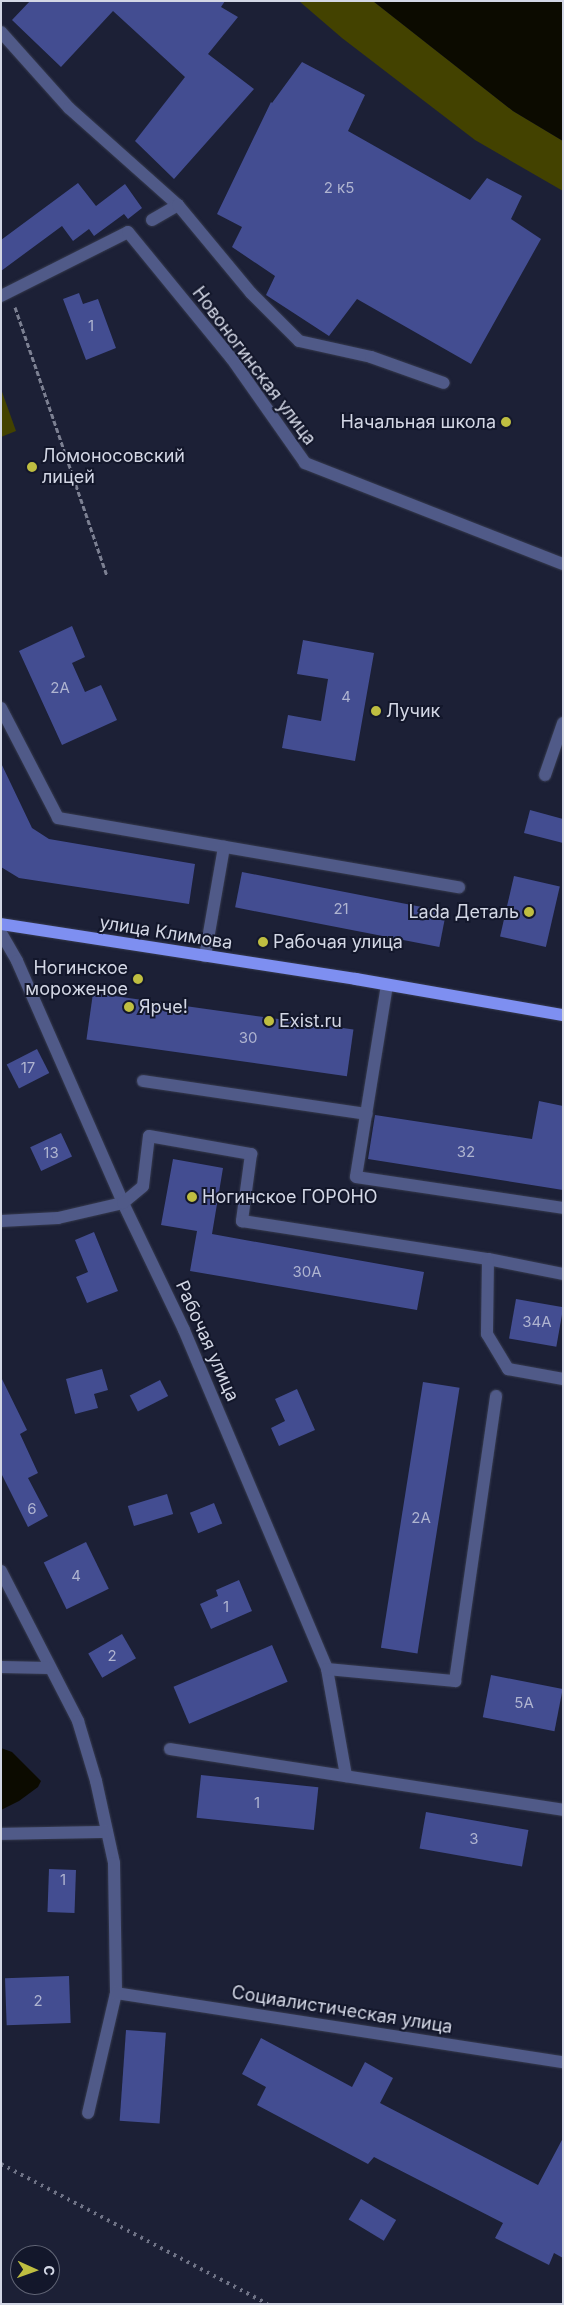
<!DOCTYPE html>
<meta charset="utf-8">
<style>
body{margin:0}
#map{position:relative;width:564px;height:2305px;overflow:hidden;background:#1c2036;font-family:Inter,sans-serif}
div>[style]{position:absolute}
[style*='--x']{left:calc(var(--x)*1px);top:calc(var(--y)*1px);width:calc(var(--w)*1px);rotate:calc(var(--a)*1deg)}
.green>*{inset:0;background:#434200}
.water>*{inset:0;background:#0c0b00}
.building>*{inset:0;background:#434d91;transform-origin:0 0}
.path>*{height:3px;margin-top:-1.5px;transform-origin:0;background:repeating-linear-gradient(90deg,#7c8092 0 5px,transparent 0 7.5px)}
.roads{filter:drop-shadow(0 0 1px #363a4e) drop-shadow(0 0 1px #363a4e)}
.minor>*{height:12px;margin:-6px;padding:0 6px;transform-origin:6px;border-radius:6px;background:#505a88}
.major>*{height:12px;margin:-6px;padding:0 6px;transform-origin:6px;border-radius:6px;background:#7e8ff1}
.rail>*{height:4px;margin-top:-2px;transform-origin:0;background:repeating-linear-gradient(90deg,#6f7386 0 2.5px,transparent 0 7.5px)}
.dots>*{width:14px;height:14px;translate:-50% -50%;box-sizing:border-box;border:2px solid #13172b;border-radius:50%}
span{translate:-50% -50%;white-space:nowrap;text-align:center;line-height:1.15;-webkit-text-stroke:4px #13172b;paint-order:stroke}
.number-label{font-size:15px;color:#afb4d0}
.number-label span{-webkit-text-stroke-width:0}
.street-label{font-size:18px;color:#d3d7e5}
.poi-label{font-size:18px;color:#d3d7e5}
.right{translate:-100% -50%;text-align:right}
.left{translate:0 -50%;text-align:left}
.frame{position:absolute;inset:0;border:2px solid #d3d7e5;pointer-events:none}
.north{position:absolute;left:10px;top:2245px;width:50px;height:50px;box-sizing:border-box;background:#13172b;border:1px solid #606475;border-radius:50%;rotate:92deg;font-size:14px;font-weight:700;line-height:20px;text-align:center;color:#d3d7e5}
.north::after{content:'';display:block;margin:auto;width:18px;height:22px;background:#bfbe41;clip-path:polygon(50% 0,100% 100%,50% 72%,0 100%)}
</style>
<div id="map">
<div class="green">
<div style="clip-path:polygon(299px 1px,373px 1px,513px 111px,563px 141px,563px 191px,475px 140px,342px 38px)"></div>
<div style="clip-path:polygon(1px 389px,16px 431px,1px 437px)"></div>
</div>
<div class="water">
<div style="clip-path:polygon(373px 1px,563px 1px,563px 141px,513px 111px)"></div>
<div style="clip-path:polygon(1px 1748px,12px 1752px,41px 1781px,38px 1787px,19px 1801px,1px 1810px)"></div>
</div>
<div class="building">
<div style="clip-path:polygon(30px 1px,225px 1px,221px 7px,238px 17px,208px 54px,254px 89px,174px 179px,135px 141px,185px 77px,113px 11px,61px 67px,12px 20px)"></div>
<div style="clip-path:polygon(302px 62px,365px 95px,348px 131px,470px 200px,487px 178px,522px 196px,511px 219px,541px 239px,471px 364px,357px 299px,329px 336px,266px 295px,275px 276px,232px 247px,242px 227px,217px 214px,271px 102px,272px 103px)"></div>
<div style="clip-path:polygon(78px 183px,96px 206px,125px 184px,142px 208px,128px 219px,124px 214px,94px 236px,89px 229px,73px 241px,62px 226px,1px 271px,1px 240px)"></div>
<div style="clip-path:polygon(79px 293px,83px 304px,98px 299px,116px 348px,86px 360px,63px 299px)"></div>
<div style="clip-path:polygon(72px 626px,85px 657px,72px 663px,85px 692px,101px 685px,117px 720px,62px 745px,19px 651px)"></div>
<div style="clip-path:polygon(303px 640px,374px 653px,355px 761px,282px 748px,288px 715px,321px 721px,328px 679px,297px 674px)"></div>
<div style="clip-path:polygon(1px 763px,32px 828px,49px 839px,195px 864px,189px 904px,19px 878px,1px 867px)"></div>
<div style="clip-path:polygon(530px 810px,563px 819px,563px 843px,524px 833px)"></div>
<div style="left:242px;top:872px;width:208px;height:36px;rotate:11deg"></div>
<div style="left:514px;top:876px;width:47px;height:62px;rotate:13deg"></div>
<div style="left:93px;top:993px;width:263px;height:47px;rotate:8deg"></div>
<div style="left:37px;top:1049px;width:27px;height:34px;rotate:63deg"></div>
<div style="clip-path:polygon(539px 1101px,563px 1106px,563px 1190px,368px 1159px,375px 1115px,532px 1139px)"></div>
<div style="left:61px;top:1133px;width:26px;height:34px;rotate:65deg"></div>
<div style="clip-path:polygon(173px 1159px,223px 1168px,212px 1234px,424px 1272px,417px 1310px,190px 1271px,197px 1231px,161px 1225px)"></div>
<div style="clip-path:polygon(94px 1232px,118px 1291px,87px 1303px,76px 1277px,88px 1272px,75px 1240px)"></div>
<div style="left:516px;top:1299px;width:48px;height:40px;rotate:10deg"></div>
<div style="clip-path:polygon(102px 1369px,108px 1390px,94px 1394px,98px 1408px,75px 1414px,66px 1379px)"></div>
<div style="clip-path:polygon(1px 1377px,27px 1430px,20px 1434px,38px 1473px,28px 1478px,48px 1516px,28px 1527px,1px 1473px)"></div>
<div style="left:160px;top:1380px;width:18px;height:34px;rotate:63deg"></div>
<div style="left:423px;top:1382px;width:37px;height:269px;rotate:9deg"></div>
<div style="clip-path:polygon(297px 1389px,315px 1430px,279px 1446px,271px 1428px,285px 1421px,275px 1399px)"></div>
<div style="left:167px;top:1494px;width:21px;height:41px;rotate:73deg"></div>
<div style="left:214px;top:1503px;width:22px;height:26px;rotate:68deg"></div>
<div style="left:86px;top:1542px;width:52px;height:47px;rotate:64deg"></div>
<div style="clip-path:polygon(239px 1580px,252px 1611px,211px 1629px,200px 1604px,218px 1596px,216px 1590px)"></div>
<div style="left:122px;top:1634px;width:28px;height:39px;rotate:60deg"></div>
<div style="left:272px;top:1645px;width:40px;height:107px;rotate:67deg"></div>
<div style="left:491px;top:1675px;width:73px;height:43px;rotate:11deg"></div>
<div style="left:201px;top:1775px;width:118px;height:43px;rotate:6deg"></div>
<div style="left:426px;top:1812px;width:104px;height:37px;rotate:10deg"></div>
<div style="left:49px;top:1869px;width:27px;height:43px;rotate:2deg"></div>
<div style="left:69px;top:1976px;width:47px;height:64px;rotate:88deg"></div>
<div style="left:126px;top:2030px;width:40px;height:91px;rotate:4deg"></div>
<div style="clip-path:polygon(261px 2038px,352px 2087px,365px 2062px,393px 2078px,380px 2103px,538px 2185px,563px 2138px,563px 2258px,554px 2253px,549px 2265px,495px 2238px,503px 2223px,374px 2157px,368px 2164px,257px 2105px,266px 2087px,242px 2074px)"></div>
<div style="left:361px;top:2199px;width:41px;height:24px;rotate:31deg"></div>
</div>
<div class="path">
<div style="--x:15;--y:307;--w:284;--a:71.1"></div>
</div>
<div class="roads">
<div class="minor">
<div style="--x:1;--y:32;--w:102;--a:48.2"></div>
<div style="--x:69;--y:108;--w:146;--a:41.7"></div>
<div style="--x:152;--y:220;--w:30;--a:-30"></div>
<div style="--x:178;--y:205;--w:114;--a:50.3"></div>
<div style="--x:251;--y:293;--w:68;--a:45"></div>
<div style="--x:299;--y:341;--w:74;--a:12.5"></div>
<div style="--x:371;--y:357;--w:77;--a:19.6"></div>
<div style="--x:1;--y:296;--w:142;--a:-26.7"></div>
<div style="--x:128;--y:232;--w:164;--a:50.7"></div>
<div style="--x:232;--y:359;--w:127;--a:54.9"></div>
<div style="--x:305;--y:463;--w:277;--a:21.4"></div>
<div style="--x:1;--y:708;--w:124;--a:62.6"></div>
<div style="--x:58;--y:818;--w:407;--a:9.8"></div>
<div style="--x:545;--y:775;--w:55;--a:-70.9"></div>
<div style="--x:1;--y:933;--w:32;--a:60"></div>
<div style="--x:17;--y:961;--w:264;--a:66.3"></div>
<div style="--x:123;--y:1203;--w:141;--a:64.3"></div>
<div style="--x:184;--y:1330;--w:368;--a:67.1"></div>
<div style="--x:327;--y:1669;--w:109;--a:79.9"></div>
<div style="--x:205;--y:956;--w:111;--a:-80.1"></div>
<div style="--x:387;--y:985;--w:194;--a:99.2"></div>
<div style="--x:356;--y:1177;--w:209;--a:8.5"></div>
<div style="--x:143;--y:1081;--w:226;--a:8.4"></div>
<div style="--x:1;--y:1221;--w:57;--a:-3"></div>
<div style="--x:58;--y:1218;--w:67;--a:-13"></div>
<div style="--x:123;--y:1203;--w:26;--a:-40"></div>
<div style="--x:143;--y:1186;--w:50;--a:-83.2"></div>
<div style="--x:149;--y:1136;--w:104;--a:10"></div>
<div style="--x:251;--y:1154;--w:68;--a:97.7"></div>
<div style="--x:242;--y:1221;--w:249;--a:8.8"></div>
<div style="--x:488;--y:1259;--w:76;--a:11.3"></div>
<div style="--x:488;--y:1259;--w:75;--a:90.8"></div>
<div style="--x:487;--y:1334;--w:41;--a:59"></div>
<div style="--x:508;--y:1369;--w:56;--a:10.3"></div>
<div style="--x:1;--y:1571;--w:169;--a:62.8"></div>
<div style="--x:78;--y:1721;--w:63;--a:73.3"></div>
<div style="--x:96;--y:1781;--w:84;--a:77.6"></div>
<div style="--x:114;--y:1863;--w:130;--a:89.1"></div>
<div style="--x:116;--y:1993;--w:123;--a:103.1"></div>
<div style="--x:1;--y:1667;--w:48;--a:1.2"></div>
<div style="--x:327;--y:1669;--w:129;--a:5.4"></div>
<div style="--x:455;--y:1681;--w:288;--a:-81.8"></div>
<div style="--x:170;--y:1749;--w:398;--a:8.8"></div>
<div style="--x:1;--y:1834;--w:106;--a:-1.1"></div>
<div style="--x:116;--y:1993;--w:452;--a:8.8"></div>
</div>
<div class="major">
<div style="--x:1;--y:924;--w:359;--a:8.8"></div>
<div style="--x:356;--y:979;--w:210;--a:9.9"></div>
</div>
</div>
<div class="rail">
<div style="--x:1;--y:2164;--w:301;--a:27.7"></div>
</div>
<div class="dots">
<div style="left:506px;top:422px;background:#bfbe41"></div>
<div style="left:32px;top:467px;background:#bfbe41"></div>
<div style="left:376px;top:711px;background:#bfbe41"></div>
<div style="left:529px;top:912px;background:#bfbe41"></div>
<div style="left:263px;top:942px;background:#bfbe41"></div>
<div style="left:138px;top:979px;background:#bfbe41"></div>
<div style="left:129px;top:1007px;background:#bfbe41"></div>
<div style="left:269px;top:1021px;background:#bfbe41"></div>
<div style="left:192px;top:1197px;background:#bfbe41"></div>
</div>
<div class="number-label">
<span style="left:339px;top:188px">2 к5</span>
<span style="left:91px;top:326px">1</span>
<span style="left:60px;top:688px">2А</span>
<span style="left:346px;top:697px">4</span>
<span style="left:341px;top:909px">21</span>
<span style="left:248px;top:1038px">30</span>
<span style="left:28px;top:1068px">17</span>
<span style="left:466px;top:1152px">32</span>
<span style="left:51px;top:1153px">13</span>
<span style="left:307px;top:1272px">30А</span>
<span style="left:537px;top:1322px">34А</span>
<span style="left:32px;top:1509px">6</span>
<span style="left:421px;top:1518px">2А</span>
<span style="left:76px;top:1576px">4</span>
<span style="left:226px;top:1607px">1</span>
<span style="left:112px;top:1656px">2</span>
<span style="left:524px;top:1703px">5А</span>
<span style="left:257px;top:1803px">1</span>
<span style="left:474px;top:1839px">3</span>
<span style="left:63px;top:1880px">1</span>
<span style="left:38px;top:2001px">2</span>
</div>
<div class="street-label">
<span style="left:254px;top:366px;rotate:53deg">Новоногинская улица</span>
<span style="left:166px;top:933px;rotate:9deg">улица Климова</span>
<span style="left:207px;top:1341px;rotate:66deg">Рабочая улица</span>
<span style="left:342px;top:2010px;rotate:9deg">Социалистическая улица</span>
</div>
<div class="poi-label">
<span class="right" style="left:496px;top:422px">Начальная школа</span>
<span class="left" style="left:42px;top:467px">Ломоносовский<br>лицей</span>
<span class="left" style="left:386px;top:711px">Лучик</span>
<span class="right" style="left:519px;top:912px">Lada Деталь</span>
<span class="left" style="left:273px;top:942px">Рабочая улица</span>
<span class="right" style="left:128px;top:979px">Ногинское<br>мороженое</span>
<span class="left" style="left:139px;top:1007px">Ярче!</span>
<span class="left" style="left:279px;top:1021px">Exist.ru</span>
<span class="left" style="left:202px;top:1197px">Ногинское ГОРОНО</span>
</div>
<div class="frame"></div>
<div class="north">С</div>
</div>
